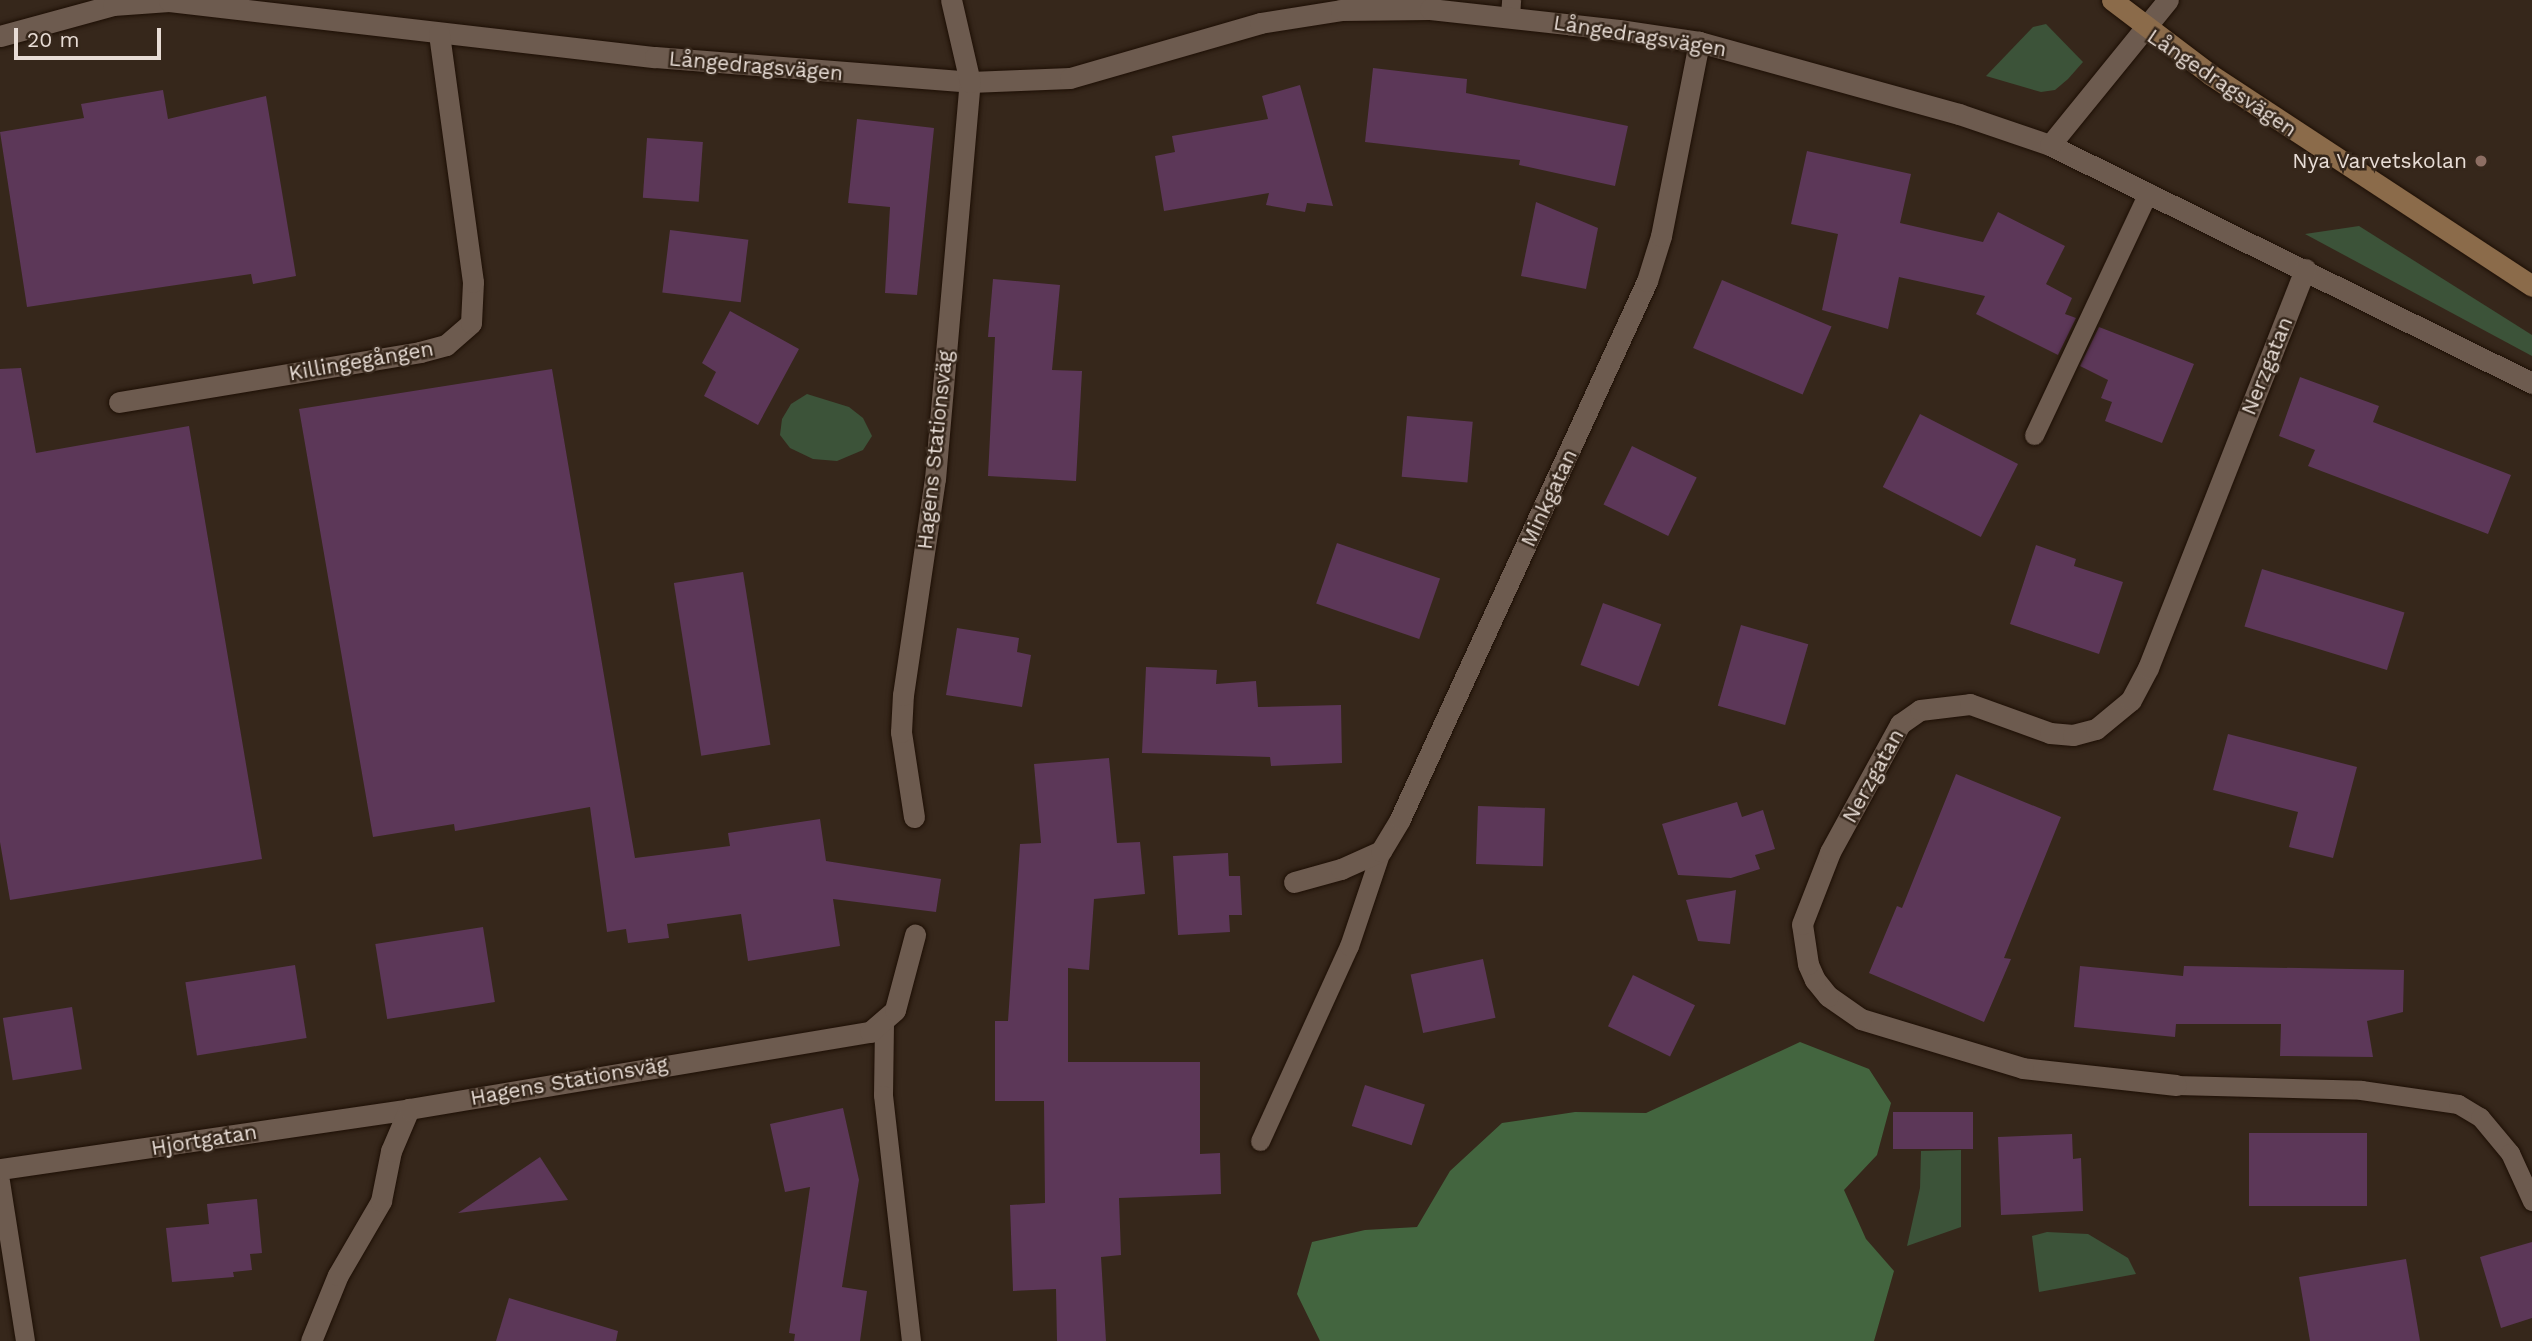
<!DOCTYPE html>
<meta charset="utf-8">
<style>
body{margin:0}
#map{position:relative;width:2532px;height:1341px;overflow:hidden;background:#36271b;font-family:"Work Sans",sans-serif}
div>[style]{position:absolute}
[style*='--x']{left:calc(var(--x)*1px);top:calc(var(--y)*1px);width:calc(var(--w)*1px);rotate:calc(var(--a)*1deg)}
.green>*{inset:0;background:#3c5339}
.forest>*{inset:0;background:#43653f}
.building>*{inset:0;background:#5c3758;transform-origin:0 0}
.roads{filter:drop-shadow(0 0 2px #1d0f05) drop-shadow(0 0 2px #1d0f05)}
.lane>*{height:19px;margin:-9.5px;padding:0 9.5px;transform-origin:9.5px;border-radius:9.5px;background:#6d5b4f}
.street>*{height:21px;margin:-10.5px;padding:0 10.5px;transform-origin:10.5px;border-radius:10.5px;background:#6d5b4f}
.secondary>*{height:21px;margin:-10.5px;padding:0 10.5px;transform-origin:10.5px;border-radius:10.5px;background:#8b6b4a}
.dots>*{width:19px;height:19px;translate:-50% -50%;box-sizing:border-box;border:4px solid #36271b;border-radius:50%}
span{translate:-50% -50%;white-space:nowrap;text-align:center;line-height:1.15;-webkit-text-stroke:5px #36271b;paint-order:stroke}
.street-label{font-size:21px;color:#e8ddd6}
.poi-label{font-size:21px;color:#e8ddd6}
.right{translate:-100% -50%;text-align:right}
.scale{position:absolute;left:14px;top:28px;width:147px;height:32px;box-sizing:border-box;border:4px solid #e8ddd6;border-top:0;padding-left:9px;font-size:21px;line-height:24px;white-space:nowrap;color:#e8ddd6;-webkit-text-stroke:5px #36271b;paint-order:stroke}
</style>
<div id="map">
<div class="green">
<div style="clip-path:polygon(2046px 24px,2083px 62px,2068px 79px,2055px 90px,2041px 92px,1986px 76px,2033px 27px)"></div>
<div style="clip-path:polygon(2359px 226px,2532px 335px,2532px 356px,2305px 234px)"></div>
<div style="clip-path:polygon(807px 394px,849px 407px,863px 418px,872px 436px,863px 450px,837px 461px,813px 459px,790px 448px,780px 435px,782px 419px,791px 404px)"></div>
<div style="clip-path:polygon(1961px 1150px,1961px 1227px,1907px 1246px,1920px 1188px,1921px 1151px)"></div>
<div style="clip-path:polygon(2047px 1232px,2088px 1234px,2128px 1258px,2136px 1274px,2039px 1292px,2032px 1236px)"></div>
</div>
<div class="forest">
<div style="clip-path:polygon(1800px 1042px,1869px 1069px,1891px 1103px,1877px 1155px,1844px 1190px,1866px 1239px,1894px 1271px,1874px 1341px,1320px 1341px,1297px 1294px,1312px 1242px,1365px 1230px,1417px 1227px,1450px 1171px,1502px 1123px,1575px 1112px,1646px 1113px)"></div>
</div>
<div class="building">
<div style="clip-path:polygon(1373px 68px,1467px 79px,1466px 93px,1628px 126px,1615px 186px,1519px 165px,1520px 160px,1365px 142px)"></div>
<div style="clip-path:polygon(1300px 85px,1333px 206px,1307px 203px,1305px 212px,1266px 205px,1269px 193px,1164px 211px,1155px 156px,1175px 152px,1172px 136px,1268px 119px,1262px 96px)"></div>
<div style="clip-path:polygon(163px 90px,168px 119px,266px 96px,296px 276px,253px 284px,251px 274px,27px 307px,0 132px,84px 118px,81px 104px)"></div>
<div style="clip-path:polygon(857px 119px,934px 128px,917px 295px,885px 293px,890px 207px,848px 203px)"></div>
<div style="left:647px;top:138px;width:56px;height:60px;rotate:4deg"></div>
<div style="clip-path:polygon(1807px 151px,1911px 174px,1900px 223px,1983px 242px,1998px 212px,2065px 246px,2046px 284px,2072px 298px,2065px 314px,2076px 318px,2058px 355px,1976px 314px,1985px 296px,1899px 277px,1888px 329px,1822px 310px,1838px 234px,1791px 224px)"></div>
<div style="clip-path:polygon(1536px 202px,1598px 228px,1586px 289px,1521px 276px)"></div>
<div style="left:670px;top:230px;width:79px;height:63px;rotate:7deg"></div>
<div style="clip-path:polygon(993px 279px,1060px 285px,1052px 370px,1082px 371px,1076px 481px,988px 476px,995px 337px,988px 337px)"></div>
<div style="left:1722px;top:280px;width:119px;height:74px;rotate:23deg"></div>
<div style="clip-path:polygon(730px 311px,799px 349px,758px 425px,704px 396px,716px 372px,702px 363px)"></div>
<div style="clip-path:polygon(2099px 327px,2194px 364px,2162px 443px,2105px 421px,2112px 402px,2101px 398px,2108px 380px,2080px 366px)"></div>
<div style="clip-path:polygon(21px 368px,36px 453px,189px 426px,262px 859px,10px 900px,0 842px,0 369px)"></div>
<div style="clip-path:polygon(552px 369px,635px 858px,730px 846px,728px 833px,820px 819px,826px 861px,941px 879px,936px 912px,833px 899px,840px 946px,748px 961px,741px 914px,667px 924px,669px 938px,628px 943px,626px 929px,607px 932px,590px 807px,455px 831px,454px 824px,373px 837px,299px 409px)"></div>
<div style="clip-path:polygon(2300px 377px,2379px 406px,2373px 422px,2511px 475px,2488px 534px,2308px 466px,2315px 450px,2279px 436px)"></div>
<div style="left:1920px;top:414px;width:110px;height:82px;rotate:27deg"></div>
<div style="left:1407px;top:416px;width:66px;height:61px;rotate:5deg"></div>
<div style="left:1632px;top:446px;width:72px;height:65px;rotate:26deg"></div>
<div style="left:1337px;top:543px;width:109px;height:64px;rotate:19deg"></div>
<div style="clip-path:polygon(2036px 545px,2076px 559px,2074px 566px,2123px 582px,2099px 654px,2010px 624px)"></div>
<div style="left:2262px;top:569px;width:149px;height:60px;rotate:17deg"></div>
<div style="left:743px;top:572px;width:175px;height:70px;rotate:81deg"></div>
<div style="left:1603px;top:603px;width:62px;height:66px;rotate:20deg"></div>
<div style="left:1741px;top:625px;width:70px;height:84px;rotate:16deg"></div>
<div style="clip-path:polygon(957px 628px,1019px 638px,1017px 652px,1031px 655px,1022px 707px,946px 695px)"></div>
<div style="clip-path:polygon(1146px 667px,1217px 670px,1216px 684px,1256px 681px,1258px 707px,1341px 705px,1342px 763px,1271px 766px,1270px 757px,1142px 753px)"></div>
<div style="clip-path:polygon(2228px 734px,2357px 767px,2333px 858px,2289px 847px,2298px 812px,2213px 790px)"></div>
<div style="clip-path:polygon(1109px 758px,1117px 843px,1140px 842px,1145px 894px,1094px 899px,1089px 970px,1068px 968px,1068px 1062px,1200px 1062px,1200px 1154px,1220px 1153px,1221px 1194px,1119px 1198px,1121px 1255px,1101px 1257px,1106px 1341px,1057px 1341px,1056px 1289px,1013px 1291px,1010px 1205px,1045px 1203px,1044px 1101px,995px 1101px,995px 1021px,1008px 1021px,1020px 844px,1041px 843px,1034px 764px)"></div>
<div style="clip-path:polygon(1956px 774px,2061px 817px,2004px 958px,2011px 959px,1984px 1022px,1869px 973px,1897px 906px,1902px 908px)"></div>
<div style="clip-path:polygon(1737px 802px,1742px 817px,1763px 810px,1775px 849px,1755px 855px,1760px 869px,1731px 878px,1678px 875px,1662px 824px)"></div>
<div style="left:1478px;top:806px;width:67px;height:58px;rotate:2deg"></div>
<div style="clip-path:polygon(1228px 853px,1229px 876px,1240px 876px,1242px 915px,1229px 915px,1230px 932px,1178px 935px,1173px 856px)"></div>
<div style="clip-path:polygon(1736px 890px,1730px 944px,1698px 941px,1686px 900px)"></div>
<div style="left:483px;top:927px;width:76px;height:109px;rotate:81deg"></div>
<div style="left:1483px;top:959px;width:60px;height:74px;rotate:78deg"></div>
<div style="left:295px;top:965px;width:74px;height:111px;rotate:81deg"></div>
<div style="clip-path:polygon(2080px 966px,2183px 976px,2184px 966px,2404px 970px,2403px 1012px,2367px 1021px,2373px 1057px,2280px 1056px,2281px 1024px,2176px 1024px,2175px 1037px,2074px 1027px)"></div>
<div style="left:1633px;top:975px;width:69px;height:57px;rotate:26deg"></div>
<div style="left:72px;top:1007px;width:63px;height:70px;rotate:81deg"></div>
<div style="left:1365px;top:1085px;width:63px;height:43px;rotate:18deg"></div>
<div style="clip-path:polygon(843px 1108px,859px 1180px,842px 1287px,867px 1291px,860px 1341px,794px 1341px,795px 1334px,789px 1333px,810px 1187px,785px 1192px,770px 1124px)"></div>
<div style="left:1893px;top:1112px;width:80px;height:37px"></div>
<div style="left:2249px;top:1133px;width:118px;height:73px"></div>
<div style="clip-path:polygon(2072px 1134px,2073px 1159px,2081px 1158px,2083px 1211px,2001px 1215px,1998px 1137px)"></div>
<div style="clip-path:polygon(540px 1157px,568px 1200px,458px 1213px)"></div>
<div style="clip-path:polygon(257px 1199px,262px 1253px,250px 1254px,252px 1270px,233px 1272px,234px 1277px,172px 1282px,166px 1228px,209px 1224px,207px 1204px)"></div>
<div style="clip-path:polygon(2532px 1242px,2532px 1318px,2501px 1328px,2480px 1257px)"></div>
<div style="clip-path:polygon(2406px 1259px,2420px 1341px,2310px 1341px,2299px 1277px)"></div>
<div style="clip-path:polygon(509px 1298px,618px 1331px,616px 1341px,496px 1341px)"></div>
</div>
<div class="roads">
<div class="lane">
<div style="--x:1510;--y:16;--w:16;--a:-86"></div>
<div style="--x:2034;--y:435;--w:268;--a:-64.8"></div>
<div style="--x:884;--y:1024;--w:71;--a:90.8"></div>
<div style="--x:883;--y:1095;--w:248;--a:83.5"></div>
<div style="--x:2176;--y:1085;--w:185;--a:1.5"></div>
<div style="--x:2361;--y:1090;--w:98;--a:8.2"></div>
<div style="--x:2458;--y:1104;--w:26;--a:31"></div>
<div style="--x:2480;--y:1117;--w:47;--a:50.2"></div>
<div style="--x:2510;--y:1153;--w:53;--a:65.4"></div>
<div style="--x:1260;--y:1141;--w:214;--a:-65.5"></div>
<div style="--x:1349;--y:946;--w:100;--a:-71.4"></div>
<div style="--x:0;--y:1181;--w:162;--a:81.1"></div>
</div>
<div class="street">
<div style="--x:0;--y:36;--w:117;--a:-15.3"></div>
<div style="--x:113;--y:5;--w:56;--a:-4.1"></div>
<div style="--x:169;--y:1;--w:489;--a:6.6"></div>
<div style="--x:655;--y:57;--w:316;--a:4.5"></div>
<div style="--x:970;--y:82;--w:100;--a:-2.3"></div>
<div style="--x:1070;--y:78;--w:198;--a:-16.1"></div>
<div style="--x:1260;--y:23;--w:82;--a:-9.1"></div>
<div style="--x:1341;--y:10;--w:89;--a:-0.6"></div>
<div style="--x:1430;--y:9;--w:190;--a:6.3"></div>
<div style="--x:1619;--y:30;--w:81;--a:8.5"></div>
<div style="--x:1699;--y:42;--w:270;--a:15.5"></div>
<div style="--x:1959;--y:114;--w:96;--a:18.8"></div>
<div style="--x:2050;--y:145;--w:538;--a:26.28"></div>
<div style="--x:2050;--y:145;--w:187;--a:-50.9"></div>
<div style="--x:119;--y:402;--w:305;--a:-9.4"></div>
<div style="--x:420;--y:352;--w:27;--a:-15"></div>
<div style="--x:446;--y:345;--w:33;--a:-41"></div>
<div style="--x:471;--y:323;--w:41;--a:-87.2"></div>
<div style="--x:473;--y:282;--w:251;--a:-97.8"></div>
<div style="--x:914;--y:817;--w:86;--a:-98.7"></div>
<div style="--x:901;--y:732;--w:37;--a:-87"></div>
<div style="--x:903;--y:695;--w:218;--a:-81.6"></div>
<div style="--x:935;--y:479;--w:399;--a:-85"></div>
<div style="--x:970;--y:82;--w:84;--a:-103"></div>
<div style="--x:1294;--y:882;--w:49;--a:-15.5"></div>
<div style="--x:1341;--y:869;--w:44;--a:-24.2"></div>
<div style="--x:1381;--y:851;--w:37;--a:-59"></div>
<div style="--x:1400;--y:819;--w:592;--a:-65.34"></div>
<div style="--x:1647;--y:281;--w:47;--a:-72.7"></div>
<div style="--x:1661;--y:236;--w:198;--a:-78.9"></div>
<div style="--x:2176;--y:1085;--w:154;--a:-173.7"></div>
<div style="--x:2023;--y:1068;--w:169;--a:-163.2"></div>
<div style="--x:1861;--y:1019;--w:40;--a:-145.1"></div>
<div style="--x:1828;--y:996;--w:21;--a:-129"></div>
<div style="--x:1815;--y:980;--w:17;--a:-114"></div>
<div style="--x:1808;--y:964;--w:40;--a:-98.5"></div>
<div style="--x:1802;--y:924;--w:77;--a:-68.7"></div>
<div style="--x:1830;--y:852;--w:146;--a:-61.3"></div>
<div style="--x:1900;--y:724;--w:24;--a:-35"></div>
<div style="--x:1920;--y:710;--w:50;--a:-6.8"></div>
<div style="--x:1970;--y:704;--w:85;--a:19.9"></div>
<div style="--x:2050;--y:733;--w:23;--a:5"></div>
<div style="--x:2073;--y:735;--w:24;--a:-15"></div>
<div style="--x:2096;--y:729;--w:45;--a:-39.6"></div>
<div style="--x:2131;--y:700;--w:36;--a:-62"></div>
<div style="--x:2148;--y:668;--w:429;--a:-68.5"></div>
<div style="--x:0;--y:1169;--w:413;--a:-8.3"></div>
<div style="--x:311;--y:1341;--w:71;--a:-67.8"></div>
<div style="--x:338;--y:1275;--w:86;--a:-59.8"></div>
<div style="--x:381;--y:1201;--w:51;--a:-78.7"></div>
<div style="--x:391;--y:1151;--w:46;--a:-66.8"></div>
<div style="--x:409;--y:1109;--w:467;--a:-9.5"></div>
<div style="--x:870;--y:1032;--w:33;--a:-41"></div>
<div style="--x:895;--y:1010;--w:78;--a:-75.1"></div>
</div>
<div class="secondary">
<div style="--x:2112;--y:0;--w:124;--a:37.1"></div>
<div style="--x:2211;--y:75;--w:384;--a:33.3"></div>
</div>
</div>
<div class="dots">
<div style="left:2481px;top:161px;background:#8d6e63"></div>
</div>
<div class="street-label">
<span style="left:1640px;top:36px;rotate:9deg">Långedragsvägen</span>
<span style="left:756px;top:66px;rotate:5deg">Långedragsvägen</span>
<span style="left:2222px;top:83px;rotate:34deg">Långedragsvägen</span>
<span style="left:361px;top:361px;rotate:-10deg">Killingegången</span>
<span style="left:2267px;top:366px;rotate:-68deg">Nerzgatan</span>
<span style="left:935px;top:450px;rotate:-84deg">Hagens Stationsväg</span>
<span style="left:1549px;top:498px;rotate:-65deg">Minkgatan</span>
<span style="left:1873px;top:776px;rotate:-61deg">Nerzgatan</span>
<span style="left:569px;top:1081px;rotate:-10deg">Hagens Stationsväg</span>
<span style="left:204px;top:1140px;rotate:-9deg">Hjortgatan</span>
</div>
<div class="poi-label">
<span class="right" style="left:2467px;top:161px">Nya Varvetskolan</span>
</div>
<div class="scale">20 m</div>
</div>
